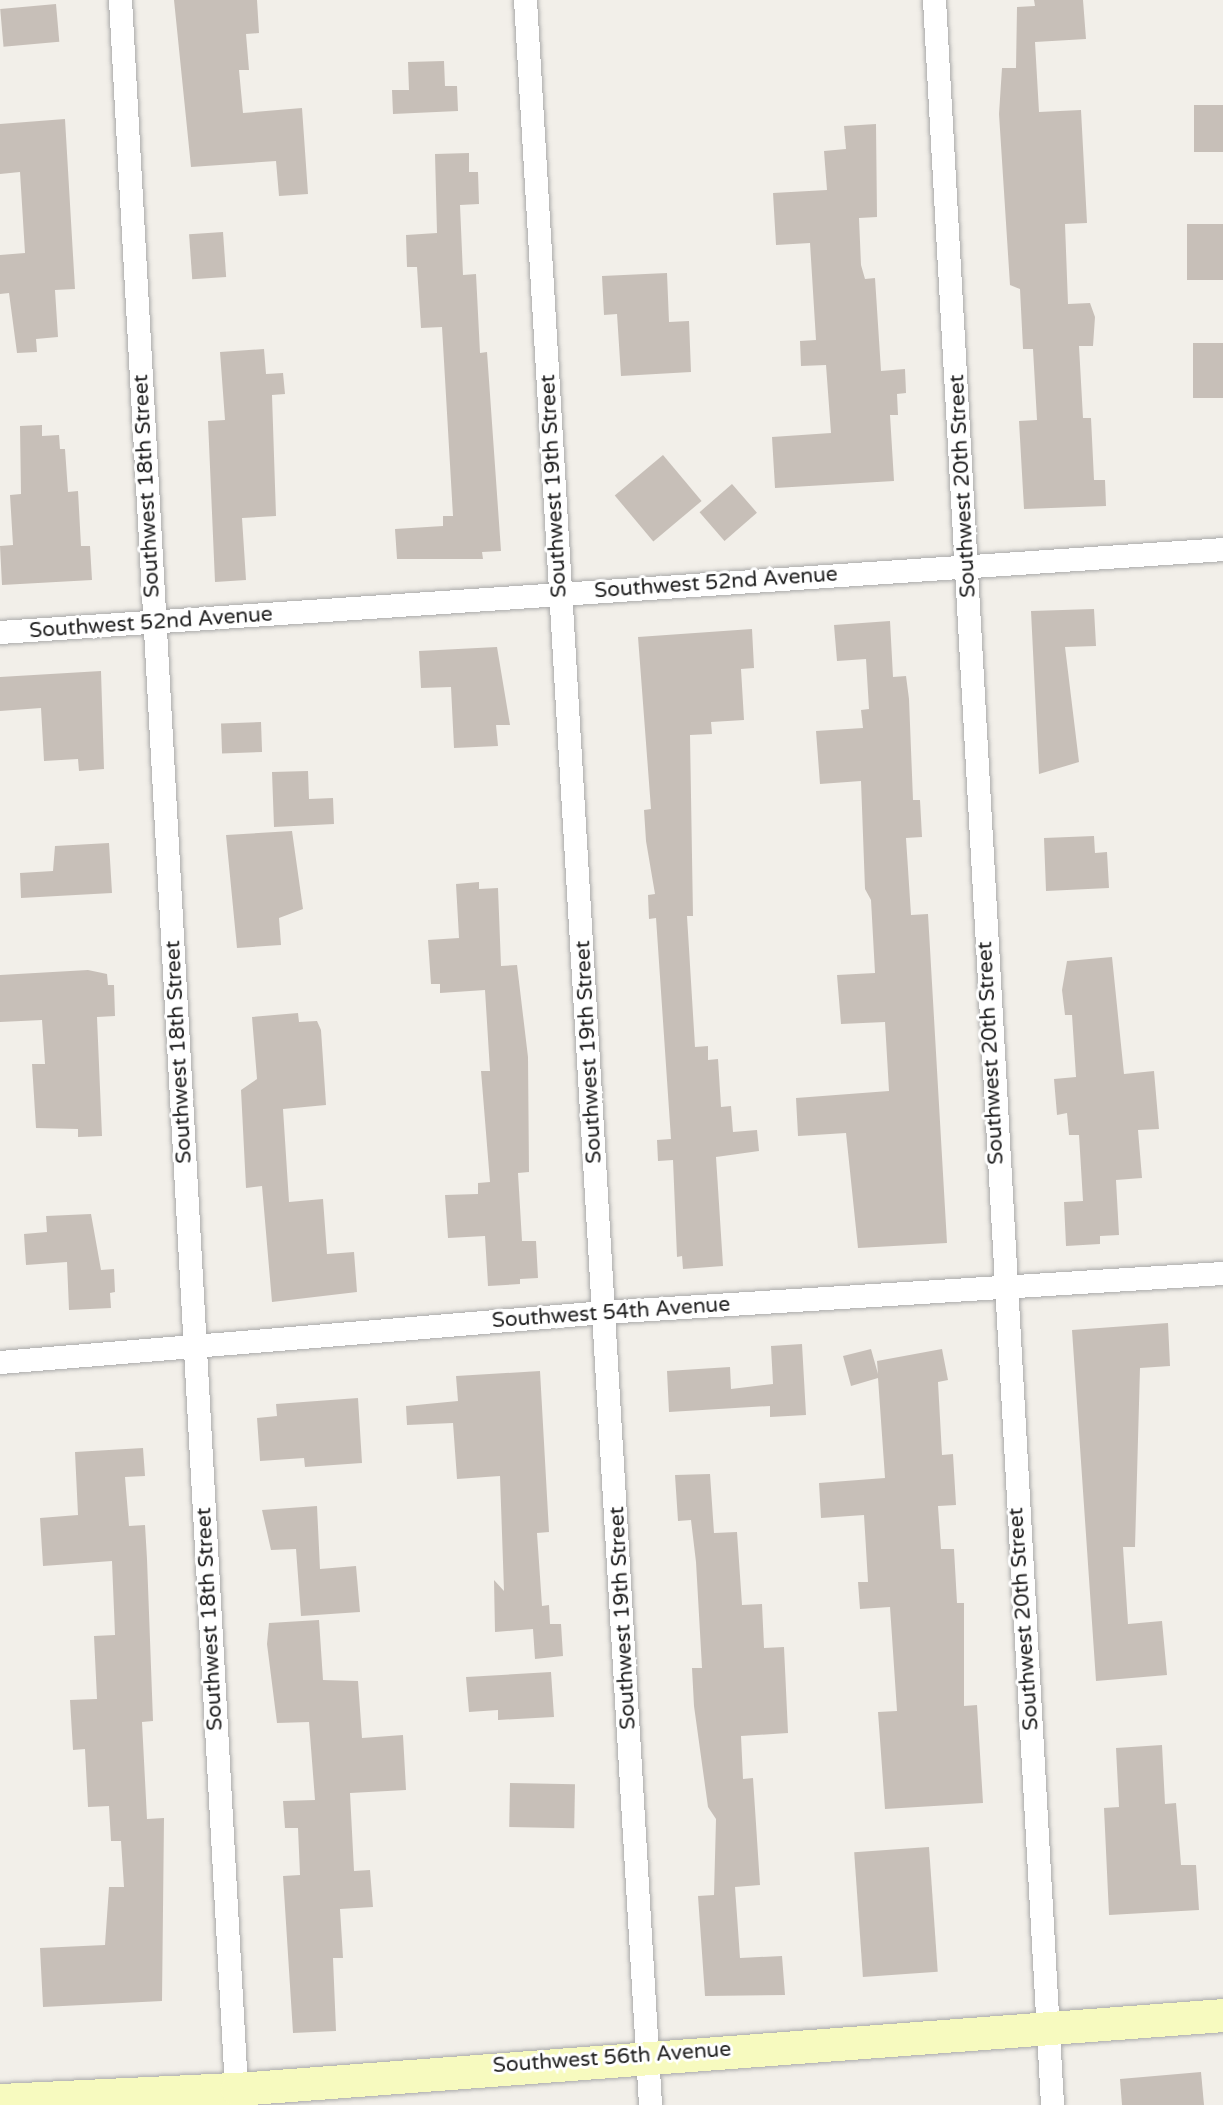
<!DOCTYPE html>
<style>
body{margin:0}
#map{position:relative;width:1223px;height:2105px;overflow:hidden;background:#f2efe9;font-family:"Varela Round",sans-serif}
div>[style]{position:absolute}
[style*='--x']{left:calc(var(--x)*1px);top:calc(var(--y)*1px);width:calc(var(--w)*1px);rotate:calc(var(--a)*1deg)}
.building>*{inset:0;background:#c7bfb8;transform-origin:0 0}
.roads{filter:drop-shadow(0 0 2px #a9a9a9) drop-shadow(0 0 2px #a9a9a9)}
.street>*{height:23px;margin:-11.5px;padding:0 11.5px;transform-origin:11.5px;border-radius:11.5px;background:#fff}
.secondary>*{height:33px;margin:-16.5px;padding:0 16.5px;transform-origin:16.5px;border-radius:16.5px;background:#f7fabf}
span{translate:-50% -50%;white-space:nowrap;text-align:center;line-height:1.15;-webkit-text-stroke:6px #fff;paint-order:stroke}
.street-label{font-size:21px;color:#222}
</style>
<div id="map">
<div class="building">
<div style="clip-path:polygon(174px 0,257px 0,259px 33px,246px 34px,249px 70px,239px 70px,243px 113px,302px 108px,308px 194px,279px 196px,276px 161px,191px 167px)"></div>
<div style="clip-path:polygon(1034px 0,1083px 0,1086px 39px,1035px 42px,1039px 112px,1081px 110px,1087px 223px,1065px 224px,1068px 304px,1090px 303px,1095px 317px,1093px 346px,1079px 346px,1083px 418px,1091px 418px,1094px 480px,1105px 480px,1106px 506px,1024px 509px,1019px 421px,1037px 420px,1033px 349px,1023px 349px,1020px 289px,1010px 285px,999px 114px,1002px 68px,1016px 68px,1017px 7px,1035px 6px)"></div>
<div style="left:56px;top:4px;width:38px;height:56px;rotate:85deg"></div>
<div style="clip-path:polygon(444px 61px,445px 86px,457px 86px,458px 111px,393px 114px,392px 90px,409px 90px,408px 62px)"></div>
<div style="left:1223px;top:105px;width:47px;height:29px;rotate:90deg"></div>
<div style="clip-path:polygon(65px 119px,75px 289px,55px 290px,58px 337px,36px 339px,37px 352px,17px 353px,9px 293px,0 294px,0 255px,25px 253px,20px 172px,0 174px,0 124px)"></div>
<div style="clip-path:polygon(876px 124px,877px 217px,859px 218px,861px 265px,865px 279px,875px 278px,881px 371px,905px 369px,906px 393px,897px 394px,898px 415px,890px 415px,894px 481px,775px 488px,772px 437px,831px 433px,826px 365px,801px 366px,800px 341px,816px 340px,810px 243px,776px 245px,773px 193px,827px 190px,824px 151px,846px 149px,844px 126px)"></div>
<div style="clip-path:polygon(469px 153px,469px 172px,478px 172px,479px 204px,460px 205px,463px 275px,476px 274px,480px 353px,487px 352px,501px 551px,482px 552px,483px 559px,397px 559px,395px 529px,443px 526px,443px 516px,453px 516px,442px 327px,421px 328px,417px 267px,407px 267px,406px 235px,437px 233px,435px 154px)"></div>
<div style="left:1187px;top:224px;width:36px;height:56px"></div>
<div style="left:223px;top:232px;width:45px;height:34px;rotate:86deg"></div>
<div style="clip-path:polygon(667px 273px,669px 322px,689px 321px,691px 372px,621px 376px,617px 314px,604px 315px,602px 276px)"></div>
<div style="left:1223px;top:343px;width:55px;height:30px;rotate:90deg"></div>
<div style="clip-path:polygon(264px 349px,266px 374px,283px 373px,285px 394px,272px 395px,276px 516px,242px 518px,246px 580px,215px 582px,208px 421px,225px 420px,220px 352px)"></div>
<div style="clip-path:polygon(42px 425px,42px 436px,59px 435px,60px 449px,65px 449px,68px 492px,78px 491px,81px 546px,90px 546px,92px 580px,2px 585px,0 546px,13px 545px,10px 495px,21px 494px,20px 426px)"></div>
<div style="left:663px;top:455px;width:60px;height:63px;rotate:50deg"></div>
<div style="left:732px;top:484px;width:38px;height:43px;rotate:49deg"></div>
<div style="clip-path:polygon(1094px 609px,1096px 646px,1065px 647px,1079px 762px,1039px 774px,1031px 611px)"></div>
<div style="clip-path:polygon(890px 621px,893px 677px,906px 676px,909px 699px,913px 800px,920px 800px,922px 837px,906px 838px,911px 915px,928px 914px,947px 1243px,858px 1248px,846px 1133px,798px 1136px,796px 1098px,889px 1091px,885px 1022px,841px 1024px,837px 975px,875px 973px,871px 900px,865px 889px,861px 781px,820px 784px,816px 731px,863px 728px,861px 710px,869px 709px,866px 659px,837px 661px,834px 625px)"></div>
<div style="clip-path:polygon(752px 629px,754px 668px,741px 669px,744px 720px,711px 722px,712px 734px,690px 735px,693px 916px,687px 916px,695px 1047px,708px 1046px,708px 1060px,718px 1059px,721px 1107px,731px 1106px,733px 1132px,757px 1130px,759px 1151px,716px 1157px,723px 1266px,683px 1269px,682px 1256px,677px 1257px,673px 1160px,658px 1161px,657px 1140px,671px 1139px,656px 918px,649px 919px,648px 895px,655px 894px,646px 841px,644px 810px,651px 809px,638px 637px)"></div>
<div style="clip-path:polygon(497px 647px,510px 725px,496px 725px,498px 746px,454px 748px,451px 687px,421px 688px,419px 651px)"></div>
<div style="clip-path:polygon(101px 671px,104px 769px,79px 771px,78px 759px,44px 761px,41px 708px,0 711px,0 677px)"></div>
<div style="left:261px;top:722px;width:30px;height:40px;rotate:88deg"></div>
<div style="clip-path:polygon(308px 771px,309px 799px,333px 798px,334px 824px,274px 827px,272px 772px)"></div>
<div style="clip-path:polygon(292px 831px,303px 909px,279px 918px,281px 945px,237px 948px,226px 835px)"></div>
<div style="clip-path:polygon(1094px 836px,1095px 853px,1107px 852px,1109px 888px,1046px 891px,1044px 838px)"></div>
<div style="clip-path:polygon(109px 843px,112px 893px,21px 898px,20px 873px,53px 871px,55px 846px)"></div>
<div style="clip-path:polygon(479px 882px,479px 889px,498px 888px,501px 966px,517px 965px,528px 1057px,529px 1172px,518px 1173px,522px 1241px,536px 1241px,538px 1278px,520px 1279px,520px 1284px,488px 1286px,485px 1236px,448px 1238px,445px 1195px,478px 1194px,478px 1183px,490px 1182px,481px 1071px,490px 1071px,485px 990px,440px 993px,440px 984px,431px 984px,428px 940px,459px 938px,456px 884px)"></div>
<div style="clip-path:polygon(1112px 957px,1124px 1074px,1154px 1071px,1159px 1129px,1138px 1130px,1142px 1178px,1116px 1180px,1119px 1235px,1100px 1236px,1100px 1244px,1066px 1246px,1064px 1202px,1083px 1201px,1079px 1135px,1069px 1135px,1067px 1113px,1057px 1115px,1054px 1079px,1076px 1077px,1072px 1015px,1065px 1015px,1062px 990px,1067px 961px)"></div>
<div style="clip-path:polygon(88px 970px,107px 974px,108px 985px,114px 985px,115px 1016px,97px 1017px,102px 1136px,78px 1137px,78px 1129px,36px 1128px,32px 1064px,45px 1064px,42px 1020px,0 1022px,0 975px)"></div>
<div style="clip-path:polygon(298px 1013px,299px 1022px,317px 1021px,321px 1030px,326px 1105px,283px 1109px,289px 1202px,323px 1199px,327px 1254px,354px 1252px,357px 1292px,272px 1302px,262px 1186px,246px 1188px,241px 1090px,257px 1079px,252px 1017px)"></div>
<div style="clip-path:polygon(91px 1214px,101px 1270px,114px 1269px,115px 1292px,110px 1293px,111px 1308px,69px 1310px,67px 1262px,26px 1265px,24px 1234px,47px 1232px,46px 1216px)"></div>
<div style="clip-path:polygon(1168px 1323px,1170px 1366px,1140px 1368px,1135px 1547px,1123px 1547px,1128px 1624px,1162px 1621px,1167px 1675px,1096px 1681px,1072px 1330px)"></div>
<div style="clip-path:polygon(802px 1344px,806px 1415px,770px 1417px,770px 1406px,669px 1412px,667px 1371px,730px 1367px,731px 1389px,773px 1384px,771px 1346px)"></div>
<div style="clip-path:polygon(871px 1349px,878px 1374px,877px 1361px,942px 1349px,948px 1380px,938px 1382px,942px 1455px,953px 1454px,956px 1505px,938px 1506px,941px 1549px,954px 1549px,957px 1603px,964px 1603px,964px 1706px,977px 1705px,983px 1803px,885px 1809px,878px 1712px,897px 1711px,890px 1607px,860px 1609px,858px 1582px,868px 1582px,864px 1515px,821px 1518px,819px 1483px,885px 1478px,878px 1378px,851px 1386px,843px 1356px)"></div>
<div style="clip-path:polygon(540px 1371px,549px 1532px,537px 1533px,542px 1606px,549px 1605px,550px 1624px,561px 1624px,563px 1656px,535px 1659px,533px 1629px,495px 1632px,494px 1580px,504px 1591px,500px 1476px,457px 1479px,453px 1423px,407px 1425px,406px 1406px,458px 1401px,456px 1376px)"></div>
<div style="clip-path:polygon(358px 1398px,362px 1463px,305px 1467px,304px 1458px,260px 1461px,257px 1418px,277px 1416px,276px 1404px)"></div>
<div style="clip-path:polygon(143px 1448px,145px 1476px,125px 1477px,129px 1526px,145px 1525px,147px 1559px,153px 1721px,142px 1722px,147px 1819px,164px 1818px,162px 2001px,43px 2007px,40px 1948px,105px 1945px,109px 1887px,124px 1887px,121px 1841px,111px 1841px,109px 1806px,88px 1807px,85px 1749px,73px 1750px,70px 1700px,97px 1699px,94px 1636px,115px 1635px,112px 1561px,43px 1566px,40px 1518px,78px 1515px,75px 1452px)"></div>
<div style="clip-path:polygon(710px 1474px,714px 1533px,737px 1532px,742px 1605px,762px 1604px,764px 1648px,784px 1647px,788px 1733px,741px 1736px,743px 1779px,753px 1778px,760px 1885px,735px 1887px,740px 1958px,782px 1956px,785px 1995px,705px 1996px,698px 1896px,714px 1895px,716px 1819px,708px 1807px,694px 1706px,692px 1668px,702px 1668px,696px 1562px,691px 1520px,678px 1521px,675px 1475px)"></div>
<div style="clip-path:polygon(317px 1506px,320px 1569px,356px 1566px,360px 1612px,301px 1616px,296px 1549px,271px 1550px,262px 1510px)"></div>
<div style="clip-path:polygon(319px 1620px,323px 1680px,358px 1681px,362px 1738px,403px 1735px,406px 1790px,350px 1793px,354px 1871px,370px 1870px,373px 1907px,340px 1909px,343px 1958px,333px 1958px,336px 2031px,293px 2033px,283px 1876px,300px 1875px,298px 1828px,285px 1828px,283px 1801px,315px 1800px,309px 1722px,277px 1723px,267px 1644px,269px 1623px)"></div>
<div style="clip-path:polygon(551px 1672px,554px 1717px,498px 1720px,498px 1710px,469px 1712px,466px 1677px)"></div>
<div style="clip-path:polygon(1162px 1745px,1165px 1804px,1176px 1803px,1181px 1865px,1196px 1865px,1199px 1910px,1109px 1915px,1104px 1808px,1119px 1807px,1116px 1748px)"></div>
<div style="left:510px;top:1783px;width:65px;height:44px;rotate:1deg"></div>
<div style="left:929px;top:1847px;width:125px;height:75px;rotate:86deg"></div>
<div style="clip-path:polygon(1201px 2072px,1204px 2105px,1122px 2105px,1120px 2079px)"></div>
</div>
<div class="roads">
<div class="street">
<div style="--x:120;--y:0;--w:2107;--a:86.82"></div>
<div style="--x:525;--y:0;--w:2109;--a:86.6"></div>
<div style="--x:934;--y:0;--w:2108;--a:86.79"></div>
<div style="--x:0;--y:632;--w:1226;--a:-3.88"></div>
<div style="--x:0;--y:1362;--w:606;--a:-4.73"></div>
<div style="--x:604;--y:1312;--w:620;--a:-3.61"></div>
</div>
<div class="secondary">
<div style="--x:0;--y:2100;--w:237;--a:-2.7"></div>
<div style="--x:237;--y:2089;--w:989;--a:-4.29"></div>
</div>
</div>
<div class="street-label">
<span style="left:147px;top:486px;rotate:-93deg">Southwest 18th Street</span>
<span style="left:554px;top:486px;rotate:-93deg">Southwest 19th Street</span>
<span style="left:963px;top:486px;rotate:-93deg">Southwest 20th Street</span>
<span style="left:716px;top:583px;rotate:-4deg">Southwest 52nd Avenue</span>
<span style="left:151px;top:623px;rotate:-4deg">Southwest 52nd Avenue</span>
<span style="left:179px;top:1052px;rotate:-93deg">Southwest 18th Street</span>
<span style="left:589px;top:1052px;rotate:-93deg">Southwest 19th Street</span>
<span style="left:991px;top:1053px;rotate:-93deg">Southwest 20th Street</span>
<span style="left:611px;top:1313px;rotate:-4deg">Southwest 54th Avenue</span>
<span style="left:623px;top:1618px;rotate:-93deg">Southwest 19th Street</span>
<span style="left:210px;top:1619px;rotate:-93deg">Southwest 18th Street</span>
<span style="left:1024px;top:1619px;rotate:-94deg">Southwest 20th Street</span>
<span style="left:612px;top:2058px;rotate:-4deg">Southwest 56th Avenue</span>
</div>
</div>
